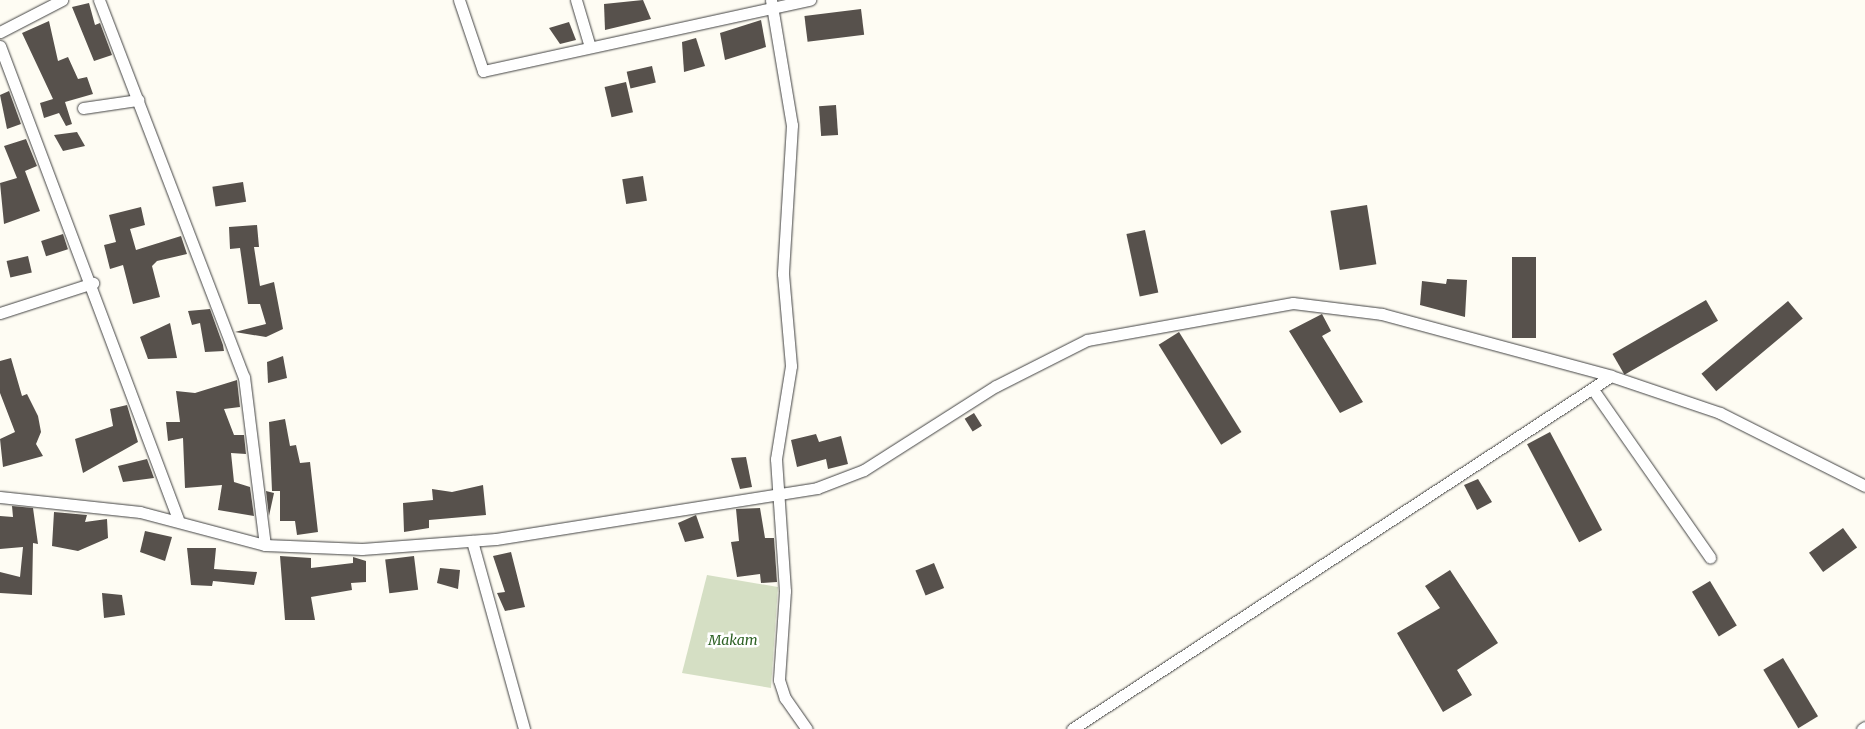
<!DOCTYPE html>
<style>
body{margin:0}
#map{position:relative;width:1865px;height:729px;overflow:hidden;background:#fefcf3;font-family:Merriweather,serif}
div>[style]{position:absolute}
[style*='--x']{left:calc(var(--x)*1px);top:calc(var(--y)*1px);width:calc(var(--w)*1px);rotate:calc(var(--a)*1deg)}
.cemetery>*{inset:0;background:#d5dfc4}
.building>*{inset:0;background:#57514c;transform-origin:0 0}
.roads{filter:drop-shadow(0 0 1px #424242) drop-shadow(0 0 1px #424242)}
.minor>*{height:11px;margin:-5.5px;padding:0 5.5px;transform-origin:5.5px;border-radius:5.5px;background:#fff}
span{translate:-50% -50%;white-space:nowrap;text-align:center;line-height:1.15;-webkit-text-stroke:5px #fff;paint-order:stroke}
.park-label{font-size:14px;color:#2e6225;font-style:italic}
</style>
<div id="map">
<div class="cemetery">
<div style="clip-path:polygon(707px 575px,778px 587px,771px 688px,682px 673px)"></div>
</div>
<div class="building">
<div style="clip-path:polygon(643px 0,651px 19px,605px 30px,604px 4px)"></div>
<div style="clip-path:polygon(89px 3px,95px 25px,100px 23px,112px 55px,94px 61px,72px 7px)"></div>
<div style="left:861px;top:9px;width:26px;height:57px;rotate:83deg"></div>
<div style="clip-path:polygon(761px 20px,766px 47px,725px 60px,720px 33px)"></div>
<div style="clip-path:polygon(49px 21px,58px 61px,68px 57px,78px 79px,87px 77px,93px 94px,65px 102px,72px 124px,66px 126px,59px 113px,44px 118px,40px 103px,53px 99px,22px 33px)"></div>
<div style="clip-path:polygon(569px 22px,576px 40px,560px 44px,549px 28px)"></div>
<div style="clip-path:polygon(696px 38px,705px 66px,684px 72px,682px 42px)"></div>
<div style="left:652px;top:66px;width:17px;height:26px;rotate:77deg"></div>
<div style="left:626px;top:82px;width:31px;height:22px;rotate:77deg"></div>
<div style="clip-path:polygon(9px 91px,21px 124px,7px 129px,0 95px)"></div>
<div style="left:836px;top:105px;width:30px;height:17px;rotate:86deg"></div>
<div style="clip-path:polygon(77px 132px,85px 146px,63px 151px,54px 135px)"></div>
<div style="clip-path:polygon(26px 139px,37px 166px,25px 171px,40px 211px,4px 224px,0 183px,17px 178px,4px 146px)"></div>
<div style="left:643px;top:176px;width:25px;height:21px;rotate:81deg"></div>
<div style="left:243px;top:182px;width:20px;height:31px;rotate:81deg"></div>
<div style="left:1367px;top:205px;width:60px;height:37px;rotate:81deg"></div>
<div style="clip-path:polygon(141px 207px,145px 225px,130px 229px,136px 250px,181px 236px,187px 254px,157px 261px,152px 266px,160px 297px,133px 304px,123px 265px,110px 269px,104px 245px,116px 242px,109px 215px)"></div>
<div style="clip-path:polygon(257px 225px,259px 247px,254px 247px,260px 286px,274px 282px,283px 329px,266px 337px,235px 332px,266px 324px,260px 304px,248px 304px,240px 248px,230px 249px,229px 227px)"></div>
<div style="left:1145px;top:230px;width:64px;height:19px;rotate:78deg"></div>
<div style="left:63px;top:234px;width:16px;height:23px;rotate:72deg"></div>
<div style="left:28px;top:256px;width:17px;height:22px;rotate:77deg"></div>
<div style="left:1512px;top:257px;width:24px;height:81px"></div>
<div style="clip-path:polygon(1447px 279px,1467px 280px,1465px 317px,1420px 305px,1422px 281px,1446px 284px)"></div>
<div style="left:1706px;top:300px;width:24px;height:108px;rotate:60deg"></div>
<div style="left:1788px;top:301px;width:23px;height:113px;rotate:50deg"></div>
<div style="clip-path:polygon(210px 309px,223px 345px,224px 351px,205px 352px,200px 323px,192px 325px,188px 311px)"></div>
<div style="clip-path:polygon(1322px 314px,1331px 331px,1322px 336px,1363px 402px,1340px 413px,1289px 331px)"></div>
<div style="clip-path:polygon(170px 323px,177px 358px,148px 359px,140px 337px)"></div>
<div style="left:1179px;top:332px;width:118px;height:24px;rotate:58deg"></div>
<div style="clip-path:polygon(283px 356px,287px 378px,268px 383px,267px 362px)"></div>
<div style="clip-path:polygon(11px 358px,22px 396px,27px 394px,38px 416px,41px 432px,36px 444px,43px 456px,3px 467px,0 439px,15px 432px,0 393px,0 361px)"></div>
<div style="clip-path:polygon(237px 380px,240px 407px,224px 409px,234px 435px,244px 435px,246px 454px,231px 453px,234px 482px,250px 487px,254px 516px,218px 510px,222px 485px,185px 488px,183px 438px,168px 441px,166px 422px,180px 422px,176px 391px,195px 393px)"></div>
<div style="clip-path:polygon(127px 405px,138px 442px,83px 473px,75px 439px,113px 426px,110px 409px)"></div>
<div style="left:974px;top:413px;width:15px;height:11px;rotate:58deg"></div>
<div style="clip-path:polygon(285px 419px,290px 446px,296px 445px,300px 463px,310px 462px,318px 532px,297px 535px,295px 521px,280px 521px,280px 491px,272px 491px,269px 422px)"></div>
<div style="left:1550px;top:432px;width:111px;height:26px;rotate:62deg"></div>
<div style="clip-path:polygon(816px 434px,819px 442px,841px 436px,848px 464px,828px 469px,826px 459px,797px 467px,791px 440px)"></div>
<div style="clip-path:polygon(746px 457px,752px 487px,740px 489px,731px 458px)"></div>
<div style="clip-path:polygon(147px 459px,154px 478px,123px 482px,118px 466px)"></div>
<div style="clip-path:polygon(1478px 479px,1492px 502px,1477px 510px,1464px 485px)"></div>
<div style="clip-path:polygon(483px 485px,486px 515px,429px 520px,429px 528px,404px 532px,403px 503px,433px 500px,432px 489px,452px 492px)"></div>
<div style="clip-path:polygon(266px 491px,274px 493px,269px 516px)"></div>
<div style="clip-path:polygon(12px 506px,33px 508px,38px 544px,33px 543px,32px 595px,0 593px,0 572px,20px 577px,23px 547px,0 549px,0 516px,13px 517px)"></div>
<div style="clip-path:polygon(760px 508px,765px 538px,774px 538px,777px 582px,761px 583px,760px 574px,737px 577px,731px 542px,739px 541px,736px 509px)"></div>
<div style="clip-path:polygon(54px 512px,87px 515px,85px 522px,107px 519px,108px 538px,78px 551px,52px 546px)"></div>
<div style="clip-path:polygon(696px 515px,704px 538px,685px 542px,678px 523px)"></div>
<div style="left:1843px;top:528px;width:24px;height:42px;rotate:54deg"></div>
<div style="clip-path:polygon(145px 531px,172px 537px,165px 561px,140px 552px)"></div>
<div style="clip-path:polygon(187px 548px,216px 548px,214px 569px,257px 572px,254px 585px,213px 581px,212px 586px,191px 585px)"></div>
<div style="clip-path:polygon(511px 552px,525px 607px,505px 611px,497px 593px,505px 592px,493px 556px)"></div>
<div style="clip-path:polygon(280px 556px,311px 558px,311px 568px,353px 563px,353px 557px,366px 561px,366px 582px,351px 583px,352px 590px,311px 597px,315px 620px,285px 620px)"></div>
<div style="left:414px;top:556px;width:34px;height:29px;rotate:83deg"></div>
<div style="left:934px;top:563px;width:27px;height:20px;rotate:68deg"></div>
<div style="clip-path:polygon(440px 568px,460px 570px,458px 589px,437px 583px)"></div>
<div style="clip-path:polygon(1450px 570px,1498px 643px,1457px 670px,1472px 695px,1443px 712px,1397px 633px,1440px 608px,1425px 586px)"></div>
<div style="left:1710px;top:581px;width:52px;height:21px;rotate:59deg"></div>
<div style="clip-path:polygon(102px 593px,122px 595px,125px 615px,104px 618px)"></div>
<div style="left:1783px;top:658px;width:68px;height:23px;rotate:59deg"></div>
</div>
<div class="roads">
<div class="minor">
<div style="--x:99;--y:0;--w:404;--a:69"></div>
<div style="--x:244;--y:377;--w:169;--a:82.9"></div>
<div style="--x:459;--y:0;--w:75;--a:71.3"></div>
<div style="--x:483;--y:71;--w:335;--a:-12.3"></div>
<div style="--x:576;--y:0;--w:49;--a:73.4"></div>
<div style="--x:771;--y:0;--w:127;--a:80.5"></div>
<div style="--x:792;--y:125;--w:149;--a:93.5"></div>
<div style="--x:783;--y:274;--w:92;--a:85"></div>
<div style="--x:791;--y:366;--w:94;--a:99.2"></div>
<div style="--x:776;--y:459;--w:132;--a:86.1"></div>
<div style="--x:785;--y:591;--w:89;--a:93.9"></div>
<div style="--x:779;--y:680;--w:19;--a:72"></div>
<div style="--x:785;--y:698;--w:38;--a:55"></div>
<div style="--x:0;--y:32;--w:70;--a:-27.3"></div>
<div style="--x:0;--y:46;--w:505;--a:69.38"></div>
<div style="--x:83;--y:108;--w:56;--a:-8.3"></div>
<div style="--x:0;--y:313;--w:98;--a:-17.9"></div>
<div style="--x:1594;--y:391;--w:203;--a:55.1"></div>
<div style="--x:0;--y:497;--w:141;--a:6.1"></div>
<div style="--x:140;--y:512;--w:129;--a:14.8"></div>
<div style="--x:265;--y:545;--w:97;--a:2.4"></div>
<div style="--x:362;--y:549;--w:134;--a:-4.3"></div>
<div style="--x:496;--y:539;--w:325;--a:-9"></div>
<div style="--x:817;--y:488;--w:50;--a:-21"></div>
<div style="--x:864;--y:470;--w:156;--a:-32.5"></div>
<div style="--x:996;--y:386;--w:102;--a:-26.8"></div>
<div style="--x:1087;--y:340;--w:209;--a:-10.2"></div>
<div style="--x:1293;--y:303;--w:90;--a:7"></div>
<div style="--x:1382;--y:314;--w:237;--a:15.1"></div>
<div style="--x:1611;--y:376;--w:115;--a:18.7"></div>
<div style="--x:1720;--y:413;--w:162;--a:26.7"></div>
<div style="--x:472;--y:541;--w:195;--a:74.5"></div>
<div style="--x:1072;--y:729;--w:644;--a:-33.22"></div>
<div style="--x:1862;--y:729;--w:4;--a:-34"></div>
</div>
</div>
<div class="park-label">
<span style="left:733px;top:640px">Makam</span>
</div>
</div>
